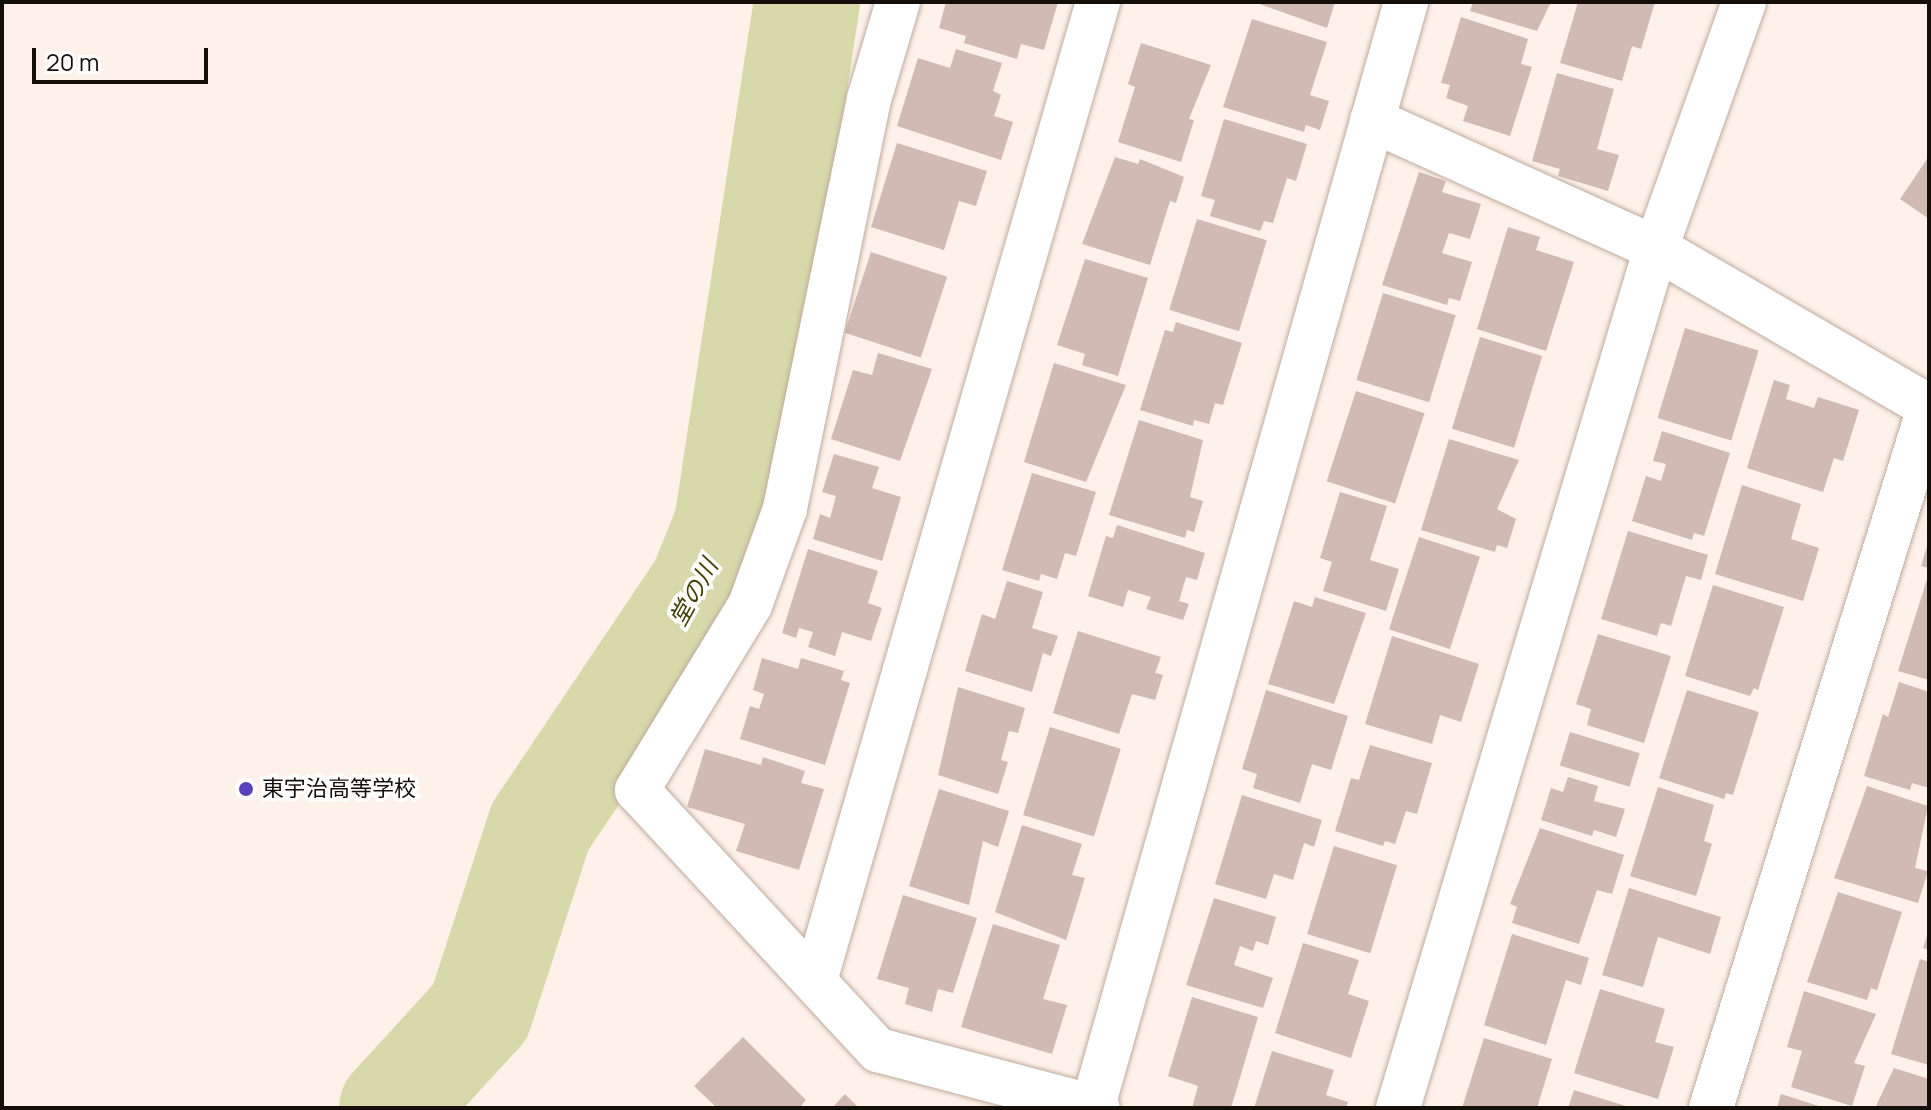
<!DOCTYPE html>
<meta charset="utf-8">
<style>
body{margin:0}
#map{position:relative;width:1931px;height:1110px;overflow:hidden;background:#fdf1e9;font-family:Manrope,"Noto Sans JP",sans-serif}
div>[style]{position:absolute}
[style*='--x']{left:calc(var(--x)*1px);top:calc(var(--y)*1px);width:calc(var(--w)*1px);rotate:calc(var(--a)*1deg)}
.river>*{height:106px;margin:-53px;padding:0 53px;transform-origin:53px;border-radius:53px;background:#d8d9aa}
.building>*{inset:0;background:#d1b9b4;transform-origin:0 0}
.roads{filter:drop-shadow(0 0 2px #bdaa9d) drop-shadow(0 0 2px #bdaa9d)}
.minor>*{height:44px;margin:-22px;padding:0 22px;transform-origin:22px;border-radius:22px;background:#fff}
.dots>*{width:22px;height:22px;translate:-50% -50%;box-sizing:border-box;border:4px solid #fff;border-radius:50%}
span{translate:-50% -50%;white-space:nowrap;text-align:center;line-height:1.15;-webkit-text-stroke:7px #fff;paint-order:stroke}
.poi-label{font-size:22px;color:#150f0a}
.left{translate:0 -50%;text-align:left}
.water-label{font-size:24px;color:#414006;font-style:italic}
.frame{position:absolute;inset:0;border:4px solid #150f0a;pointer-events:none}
.scale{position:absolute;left:32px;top:48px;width:176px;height:36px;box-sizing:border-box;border:4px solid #150f0a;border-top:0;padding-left:10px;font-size:24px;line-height:28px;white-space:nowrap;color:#150f0a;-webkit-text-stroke:6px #fff;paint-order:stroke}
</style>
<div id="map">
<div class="river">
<div style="--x:392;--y:1108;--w:130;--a:-47.5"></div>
<div style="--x:480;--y:1012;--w:194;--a:-72"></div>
<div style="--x:540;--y:827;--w:293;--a:-56.1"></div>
<div style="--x:703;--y:584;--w:65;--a:-68.2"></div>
<div style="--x:727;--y:524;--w:528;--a:-81.29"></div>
</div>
<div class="building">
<div style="clip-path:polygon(946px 2px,1058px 2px,1044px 50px,1021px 44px,1017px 59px,964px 43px,966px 36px,939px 28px)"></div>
<div style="clip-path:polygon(1254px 2px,1335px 2px,1327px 28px)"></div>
<div style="clip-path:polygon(1473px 2px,1551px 2px,1537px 31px,1470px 11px)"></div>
<div style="clip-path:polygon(1578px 2px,1655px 2px,1641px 49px,1632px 46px,1622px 81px,1560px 63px)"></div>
<div style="clip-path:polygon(1461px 17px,1528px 39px,1521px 64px,1532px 67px,1510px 136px,1463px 121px,1468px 106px,1446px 98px,1450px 85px,1441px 83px)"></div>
<div style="clip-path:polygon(1252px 19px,1327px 42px,1310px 95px,1329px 101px,1320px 130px,1306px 125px,1304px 132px,1223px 107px)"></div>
<div style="clip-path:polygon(1141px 43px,1211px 65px,1189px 119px,1194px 120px,1181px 162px,1118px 142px,1135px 87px,1128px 84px)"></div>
<div style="clip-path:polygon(956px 49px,1002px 63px,993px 91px,1001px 95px,994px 116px,1013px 122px,1001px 160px,897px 126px,918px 58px,950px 68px)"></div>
<div style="clip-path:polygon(1557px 73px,1614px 89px,1597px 149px,1619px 155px,1608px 191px,1558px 176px,1560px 169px,1532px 161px)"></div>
<div style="clip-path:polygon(1224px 119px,1307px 144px,1296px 181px,1287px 178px,1273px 223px,1264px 221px,1260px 231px,1210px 216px,1215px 200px,1201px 196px)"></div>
<div style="clip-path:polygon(897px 143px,987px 171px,976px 206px,959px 201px,944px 250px,871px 227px)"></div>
<div style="clip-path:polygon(1929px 156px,1929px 219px,1900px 199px)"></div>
<div style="clip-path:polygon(1115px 157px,1138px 164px,1140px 159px,1184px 177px,1176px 203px,1170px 201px,1150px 265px,1082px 244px)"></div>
<div style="clip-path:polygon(1419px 172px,1446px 181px,1442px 192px,1481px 204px,1470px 239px,1449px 233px,1442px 253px,1472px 262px,1460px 301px,1449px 298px,1447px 305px,1382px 285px)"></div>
<div style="left:1197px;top:219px;width:73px;height:95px;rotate:17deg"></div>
<div style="clip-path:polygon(1508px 227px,1540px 237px,1536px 250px,1574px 262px,1546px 351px,1477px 329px)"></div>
<div style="left:871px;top:252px;width:80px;height:85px;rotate:18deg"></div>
<div style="clip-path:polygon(1085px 259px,1148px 278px,1118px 376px,1082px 365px,1085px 354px,1057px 345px)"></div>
<div style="left:1383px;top:293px;width:76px;height:91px;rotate:17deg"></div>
<div style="clip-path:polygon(1176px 322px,1242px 343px,1223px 405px,1215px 403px,1209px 424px,1194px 420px,1193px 426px,1140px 410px,1165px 330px,1173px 332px)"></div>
<div style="left:1685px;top:328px;width:77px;height:94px;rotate:17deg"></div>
<div style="left:1480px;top:337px;width:65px;height:96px;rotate:17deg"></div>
<div style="clip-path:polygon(878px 353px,932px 369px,900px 461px,831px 439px,853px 370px,872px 375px)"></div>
<div style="clip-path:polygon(1054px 363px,1126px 385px,1086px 482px,1024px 462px)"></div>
<div style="clip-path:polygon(1774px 380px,1790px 385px,1786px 399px,1814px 408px,1818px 397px,1859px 410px,1843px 461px,1834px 458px,1823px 492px,1747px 468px)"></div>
<div style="left:1356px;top:391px;width:72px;height:95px;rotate:18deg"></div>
<div style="clip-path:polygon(1139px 420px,1203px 440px,1190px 497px,1203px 501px,1194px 532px,1187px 530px,1185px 538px,1109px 515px)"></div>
<div style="clip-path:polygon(1662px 431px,1730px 453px,1704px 536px,1694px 533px,1692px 540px,1632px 521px,1646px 476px,1661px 481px,1666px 464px,1653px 461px)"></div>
<div style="clip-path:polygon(1449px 439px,1519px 460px,1497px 509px,1516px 519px,1507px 548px,1497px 545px,1495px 552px,1421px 530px)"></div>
<div style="clip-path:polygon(834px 454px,879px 467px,872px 488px,901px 497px,882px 561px,813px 539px,820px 514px,830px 518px,836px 496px,822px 492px)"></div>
<div style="clip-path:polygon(1032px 473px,1096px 492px,1076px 556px,1065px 553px,1057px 579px,1041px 574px,1039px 581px,1002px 570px)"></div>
<div style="clip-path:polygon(1742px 485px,1801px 504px,1791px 539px,1819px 548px,1803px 601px,1715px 574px)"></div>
<div style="clip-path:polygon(1340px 492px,1387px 506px,1370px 560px,1399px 569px,1386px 611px,1323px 591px,1332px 562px,1320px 558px)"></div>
<div style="clip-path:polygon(1117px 525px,1205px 553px,1197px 580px,1186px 577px,1179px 601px,1189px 604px,1183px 620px,1146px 609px,1151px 597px,1128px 590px,1123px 607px,1088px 596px,1106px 536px,1113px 538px)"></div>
<div style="clip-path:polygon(1628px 531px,1708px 555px,1701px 580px,1686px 576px,1671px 626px,1661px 623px,1657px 636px,1601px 619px)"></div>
<div style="left:1419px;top:537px;width:64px;height:97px;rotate:18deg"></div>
<div style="clip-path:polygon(1928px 543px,1929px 543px,1929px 568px,1921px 566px)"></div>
<div style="clip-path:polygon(808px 549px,878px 571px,868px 603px,882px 608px,871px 641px,842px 632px,835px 656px,808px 647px,813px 632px,799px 628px,796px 638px,782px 633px)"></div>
<div style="clip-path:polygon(1929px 573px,1929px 680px,1898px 671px)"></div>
<div style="clip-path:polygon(1007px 581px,1043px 592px,1032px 628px,1058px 636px,1051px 656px,1043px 653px,1032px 692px,965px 671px,982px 614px,995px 619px)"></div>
<div style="clip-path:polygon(1713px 585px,1784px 607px,1758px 690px,1754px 688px,1750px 696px,1685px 676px)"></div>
<div style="clip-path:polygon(1315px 597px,1366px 613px,1334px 704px,1268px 684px,1294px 601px,1312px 607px)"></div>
<div style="clip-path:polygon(1078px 631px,1161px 657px,1155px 673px,1163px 675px,1155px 700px,1132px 694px,1119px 734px,1053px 713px)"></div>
<div style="clip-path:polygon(1598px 634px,1671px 656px,1644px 743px,1587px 725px,1591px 709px,1576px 704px)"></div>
<div style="clip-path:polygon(1392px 636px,1479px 664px,1461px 722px,1440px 715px,1432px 744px,1365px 724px)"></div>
<div style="clip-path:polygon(762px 658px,798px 669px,801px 658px,844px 671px,841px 680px,850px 683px,825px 765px,740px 739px,750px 706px,759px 709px,764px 694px,753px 690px)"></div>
<div style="clip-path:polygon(1899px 682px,1929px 692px,1929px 788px,1912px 783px,1910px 790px,1864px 776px,1883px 714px,1888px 717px)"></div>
<div style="clip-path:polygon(958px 687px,1025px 708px,1018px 733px,1009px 731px,1001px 760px,1008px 762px,998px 794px,938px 775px)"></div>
<div style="clip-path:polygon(1266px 690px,1348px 716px,1331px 770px,1312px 764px,1300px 803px,1253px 788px,1257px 774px,1242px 769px)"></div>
<div style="clip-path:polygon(1687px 690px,1759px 712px,1733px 795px,1726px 793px,1724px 799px,1659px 778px)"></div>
<div style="left:1050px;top:727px;width:74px;height:92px;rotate:17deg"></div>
<div style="left:1570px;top:732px;width:73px;height:35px;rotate:17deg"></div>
<div style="clip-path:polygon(1370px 745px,1432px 763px,1417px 814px,1406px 811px,1395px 844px,1385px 841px,1383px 846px,1335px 831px,1351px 778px,1359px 780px)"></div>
<div style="clip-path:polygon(705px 749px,761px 765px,763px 757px,805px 771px,801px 783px,824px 789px,799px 870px,736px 851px,745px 824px,687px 807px)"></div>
<div style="clip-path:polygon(1568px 777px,1598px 786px,1594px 801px,1625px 809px,1616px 837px,1594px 830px,1592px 836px,1541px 820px,1551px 788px,1563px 792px)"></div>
<div style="clip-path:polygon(1867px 786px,1928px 806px,1915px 868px,1928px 871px,1918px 903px,1834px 878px)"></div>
<div style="clip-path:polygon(1658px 787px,1714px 805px,1704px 841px,1712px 844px,1696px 896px,1630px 876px)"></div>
<div style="clip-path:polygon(939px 789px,1009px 811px,998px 847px,983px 841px,969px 905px,909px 886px)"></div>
<div style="clip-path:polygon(1242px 795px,1322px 820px,1314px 847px,1304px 843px,1293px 880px,1274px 874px,1266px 899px,1215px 884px)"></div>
<div style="clip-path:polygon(1022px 825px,1082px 844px,1072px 875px,1085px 878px,1066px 940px,995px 912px)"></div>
<div style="clip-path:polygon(1540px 828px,1624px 855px,1612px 894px,1597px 890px,1579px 944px,1512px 923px,1517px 907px,1510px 904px)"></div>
<div style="left:1334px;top:846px;width:66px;height:92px;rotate:17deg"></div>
<div style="clip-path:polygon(1629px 888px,1721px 917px,1710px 954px,1658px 937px,1643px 987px,1602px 975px)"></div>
<div style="clip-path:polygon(1838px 892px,1902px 912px,1877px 990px,1871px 988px,1867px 1000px,1807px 982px)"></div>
<div style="clip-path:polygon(903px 895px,977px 918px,953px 993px,938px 989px,932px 1012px,905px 1004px,909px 988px,877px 979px)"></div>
<div style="clip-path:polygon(1214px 898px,1276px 917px,1268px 945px,1256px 941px,1253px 951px,1240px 946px,1234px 965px,1273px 978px,1263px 1008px,1186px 985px)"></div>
<div style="clip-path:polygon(993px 924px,1060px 945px,1043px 999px,1067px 1005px,1052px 1054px,961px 1027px)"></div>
<div style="clip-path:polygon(1929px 930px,1929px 950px,1923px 948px)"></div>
<div style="clip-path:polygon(1512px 934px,1589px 958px,1581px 985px,1566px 980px,1546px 1045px,1484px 1025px)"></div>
<div style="clip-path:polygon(1303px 943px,1359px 960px,1348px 994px,1369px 1001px,1351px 1058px,1275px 1033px)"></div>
<div style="clip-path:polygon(1920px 959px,1929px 962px,1929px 1065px,1891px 1054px)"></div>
<div style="clip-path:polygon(1600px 989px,1665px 1009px,1655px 1042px,1674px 1047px,1658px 1099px,1574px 1073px)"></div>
<div style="clip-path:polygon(1804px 991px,1876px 1014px,1854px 1063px,1865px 1066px,1852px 1106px,1791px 1087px,1802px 1051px,1787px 1047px)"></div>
<div style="clip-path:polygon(1192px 997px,1258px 1017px,1231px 1108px,1192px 1108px,1198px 1086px,1168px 1076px)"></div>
<div style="clip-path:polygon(743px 1037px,806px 1100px,799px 1108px,717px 1108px,694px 1086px)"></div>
<div style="clip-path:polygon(1484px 1038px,1552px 1059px,1537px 1108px,1462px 1108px)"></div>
<div style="clip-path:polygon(1272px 1051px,1334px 1070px,1326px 1095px,1348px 1102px,1346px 1108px,1254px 1108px)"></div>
<div style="clip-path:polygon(1894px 1068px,1929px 1079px,1929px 1108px,1875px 1108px)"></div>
<div style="clip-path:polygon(1574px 1090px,1629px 1107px,1629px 1108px,1568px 1108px)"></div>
<div style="clip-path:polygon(845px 1094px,859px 1108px,832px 1108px)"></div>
<div style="clip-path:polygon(1781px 1094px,1822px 1107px,1822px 1108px,1777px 1108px)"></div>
</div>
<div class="roads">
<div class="minor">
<div style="--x:898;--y:2;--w:101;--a:106.6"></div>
<div style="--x:869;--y:99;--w:419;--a:101.6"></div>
<div style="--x:785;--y:509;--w:102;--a:110"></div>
<div style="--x:750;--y:605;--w:217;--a:121.4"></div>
<div style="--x:637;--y:790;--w:355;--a:47.2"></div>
<div style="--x:878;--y:1050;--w:227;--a:14.8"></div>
<div style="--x:1372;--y:120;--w:312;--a:24.3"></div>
<div style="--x:1656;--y:248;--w:316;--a:30.2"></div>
<div style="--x:815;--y:981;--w:1019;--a:-73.88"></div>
<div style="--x:1093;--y:1106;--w:1148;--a:-74.17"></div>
<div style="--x:1398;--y:1108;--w:898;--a:-73.3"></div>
<div style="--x:1656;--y:248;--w:261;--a:-70.3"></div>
<div style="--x:1711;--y:1108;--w:733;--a:-72.7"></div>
</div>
</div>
<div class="dots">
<div style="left:246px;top:789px;background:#5842ba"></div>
</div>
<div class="poi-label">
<span class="left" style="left:262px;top:789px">東宇治高等学校</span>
</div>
<div class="water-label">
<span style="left:693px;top:592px;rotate:-61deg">堂の川</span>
</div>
<div class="frame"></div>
<div class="scale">20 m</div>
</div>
